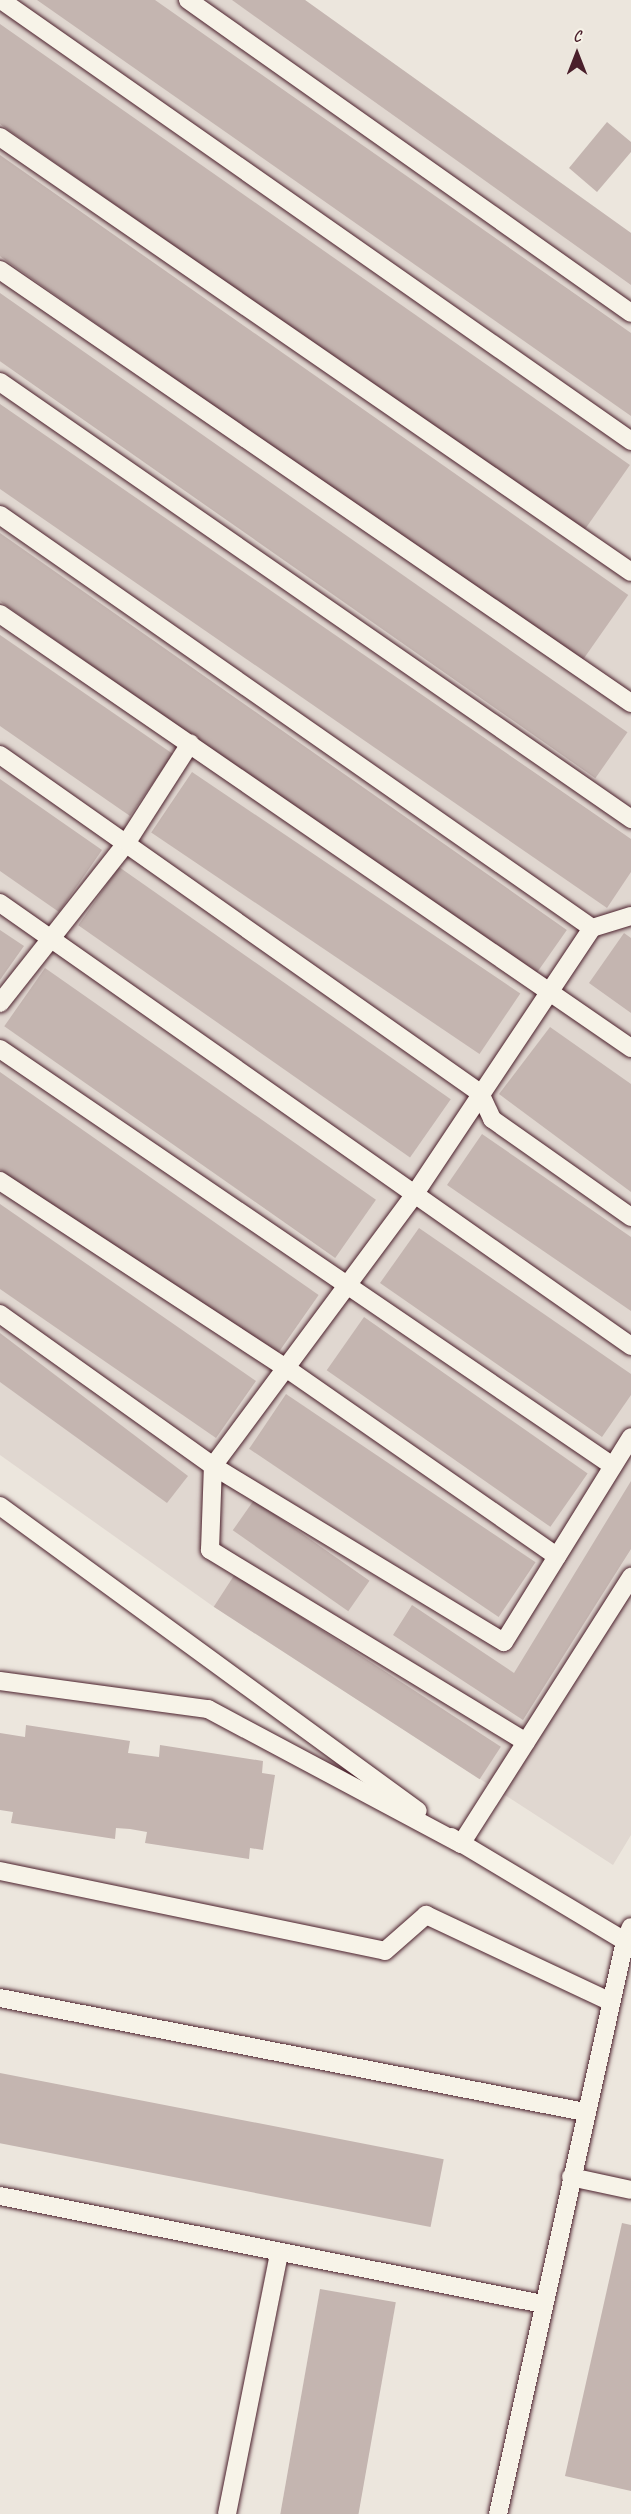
<!DOCTYPE html>
<meta charset="utf-8">
<style>
body{margin:0}
#map{position:relative;width:631px;height:2514px;overflow:hidden;background:#ece6dd;font-family:Caveat,sans-serif}
div>[style]{position:absolute}
[style*='--x']{left:calc(var(--x)*1px);top:calc(var(--y)*1px);width:calc(var(--w)*1px);rotate:calc(var(--a)*1deg)}
.built>*{inset:0;background:#e0d7d0}
.building>*{inset:0;background:#c4b5b0;transform-origin:0 0}
.roads{filter:drop-shadow(0 0 2px #4a1f2b) drop-shadow(0 0 2px #4a1f2b)}
.service>*{height:18px;margin:-9px;padding:0 9px;transform-origin:9px;border-radius:9px;background:#f7f3e8}
span{translate:-50% -50%;white-space:nowrap;text-align:center;line-height:1.15;-webkit-text-stroke:6px #f7f3e8;paint-order:stroke}
.north{position:absolute;left:547px;top:24px;width:60px;height:60px;-webkit-text-stroke:4px #f7f3e8;paint-order:stroke;rotate:0deg;font-size:16px;font-weight:700;line-height:24px;text-align:center;color:#4a1f2b}
.north::after{content:'';display:block;margin:auto;width:21px;height:27px;background:#4a1f2b;clip-path:polygon(50% 0,100% 100%,50% 72%,0 100%)}
</style>
<div id="map">
<div class="built">
<div style="clip-path:polygon(0 0,305px 0,631px 233px,631px 1835px,613px 1865px,214px 1607px,0 1455px)"></div>
</div>
<div class="building">
<div style="clip-path:polygon(37px 0,155px 0,631px 333px,631px 416px)"></div>
<div style="clip-path:polygon(232px 0,305px 0,631px 233px,631px 285px)"></div>
<div style="left:0;top:24px;width:769px;height:82px;rotate:35deg"></div>
<div style="clip-path:polygon(607px 122px,631px 142px,631px 152px,597px 192px,569px 168px)"></div>
<div style="left:0;top:155px;width:767px;height:83px;rotate:35deg"></div>
<div style="left:0;top:293px;width:766px;height:56px;rotate:35deg"></div>
<div style="clip-path:polygon(0 404px,631px 839px,631px 872px,607px 908px,0 489px)"></div>
<div style="left:0;top:533px;width:692px;height:56px;rotate:35deg"></div>
<div style="clip-path:polygon(0 635px,173px 754px,130px 816px,0 726px)"></div>
<div style="left:192px;top:772px;width:396px;height:73px;rotate:34deg"></div>
<div style="clip-path:polygon(0 779px,102px 850px,59px 912px,0 871px)"></div>
<div style="left:119px;top:867px;width:405px;height:71px;rotate:35deg"></div>
<div style="clip-path:polygon(0 930px,24px 946px,0 980px)"></div>
<div style="clip-path:polygon(624px 933px,631px 938px,631px 1013px,589px 983px)"></div>
<div style="left:45px;top:968px;width:404px;height:71px;rotate:35deg"></div>
<div style="clip-path:polygon(550px 1027px,631px 1084px,631px 1192px,499px 1094px)"></div>
<div style="left:0;top:1072px;width:389px;height:80px;rotate:35deg"></div>
<div style="clip-path:polygon(482px 1134px,631px 1237px,631px 1311px,447px 1185px)"></div>
<div style="clip-path:polygon(0 1204px,256px 1381px,216px 1438px,0 1289px)"></div>
<div style="clip-path:polygon(419px 1228px,631px 1374px,631px 1395px,602px 1437px,380px 1283px)"></div>
<div style="left:364px;top:1317px;width:273px;height:65px;rotate:35deg"></div>
<div style="clip-path:polygon(0 1333px,188px 1476px,167px 1503px,0 1382px)"></div>
<div style="left:286px;top:1394px;width:301px;height:66px;rotate:34deg"></div>
<div style="clip-path:polygon(631px 1481px,631px 1549px,523px 1720px,393px 1635px,412px 1605px,514px 1673px)"></div>
<div style="left:254px;top:1500px;width:141px;height:37px;rotate:35deg"></div>
<div style="left:235px;top:1574px;width:317px;height:39px;rotate:33deg"></div>
<div style="clip-path:polygon(26px 1725px,130px 1741px,128px 1753px,159px 1757px,160px 1745px,263px 1761px,262px 1773px,275px 1775px,263px 1850px,250px 1848px,249px 1859px,145px 1843px,147px 1832px,130px 1829px,116px 1828px,115px 1839px,11px 1823px,13px 1812px,0 1810px,0 1733px,25px 1737px)"></div>
<div style="left:0;top:2073px;width:452px;height:69px;rotate:11deg"></div>
<div style="clip-path:polygon(622px 2223px,631px 2225px,631px 2491px,565px 2476px)"></div>
<div style="left:320px;top:2289px;width:77px;height:229px;rotate:10deg"></div>
</div>
<div class="roads">
<div class="service">
<div style="--x:1;--y:0;--w:769;--a:34.99"></div>
<div style="--x:188;--y:0;--w:542;--a:35.24"></div>
<div style="--x:0;--y:137;--w:766;--a:34.58"></div>
<div style="--x:0;--y:270;--w:765;--a:34.46"></div>
<div style="--x:0;--y:382;--w:768;--a:34.7"></div>
<div style="--x:0;--y:515;--w:722;--a:34.9"></div>
<div style="--x:0;--y:614;--w:766;--a:34.52"></div>
<div style="--x:0;--y:755;--w:587;--a:35.15"></div>
<div style="--x:480;--y:1093;--w:29;--a:65"></div>
<div style="--x:492;--y:1119;--w:170;--a:35.2"></div>
<div style="--x:0;--y:903;--w:771;--a:35.07"></div>
<div style="--x:0;--y:1003;--w:205;--a:-51.7"></div>
<div style="--x:127;--y:842;--w:117;--a:-57.3"></div>
<div style="--x:0;--y:1049;--w:741;--a:34.23"></div>
<div style="--x:0;--y:1181;--w:342;--a:33.2"></div>
<div style="--x:286;--y:1368;--w:330;--a:34.8"></div>
<div style="--x:0;--y:1314;--w:262;--a:35.5"></div>
<div style="--x:213;--y:1466;--w:340;--a:31.2"></div>
<div style="--x:504;--y:1642;--w:241;--a:-58.2"></div>
<div style="--x:0;--y:1506;--w:517;--a:36.12"></div>
<div style="--x:0;--y:1681;--w:210;--a:7.7"></div>
<div style="--x:208;--y:1709;--w:287;--a:28.1"></div>
<div style="--x:461;--y:1844;--w:317;--a:-57.5"></div>
<div style="--x:526;--y:1742;--w:370;--a:-148.7"></div>
<div style="--x:210;--y:1550;--w:84;--a:-88"></div>
<div style="--x:213;--y:1466;--w:337;--a:-53.4"></div>
<div style="--x:414;--y:1195;--w:321;--a:-56.3"></div>
<div style="--x:592;--y:928;--w:41;--a:-17.1"></div>
<div style="--x:451;--y:1837;--w:203;--a:30.9"></div>
<div style="--x:625;--y:1941;--w:15;--a:-67"></div>
<div style="--x:0;--y:1871;--w:393;--a:11.7"></div>
<div style="--x:385;--y:1951;--w:55;--a:-41.3"></div>
<div style="--x:426;--y:1915;--w:204;--a:25.2"></div>
<div style="--x:0;--y:1998;--w:596;--a:11.03"></div>
<div style="--x:571;--y:2177;--w:61;--a:12.2"></div>
<div style="--x:0;--y:2196;--w:554;--a:11.25"></div>
<div style="--x:227;--y:2514;--w:266;--a:-78.7"></div>
<div style="--x:498;--y:2514;--w:587;--a:-77.5"></div>
</div>
</div>
<div class="north">С</div>
</div>
